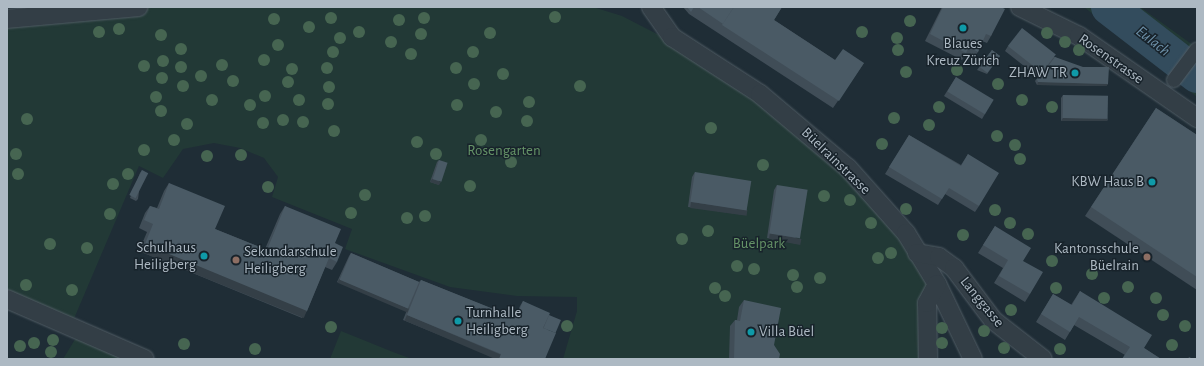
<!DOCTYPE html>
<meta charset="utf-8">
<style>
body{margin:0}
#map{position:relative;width:1204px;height:366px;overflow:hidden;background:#1f2d36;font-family:"Alegreya Sans",sans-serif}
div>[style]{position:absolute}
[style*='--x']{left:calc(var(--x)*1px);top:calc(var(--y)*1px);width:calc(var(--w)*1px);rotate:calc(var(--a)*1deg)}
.green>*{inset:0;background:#223936}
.river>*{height:36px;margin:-18px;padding:0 18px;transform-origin:18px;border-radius:18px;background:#334c5d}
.roads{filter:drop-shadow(0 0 1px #505c64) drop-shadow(0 0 1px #505c64)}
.pedestrian>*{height:14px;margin:-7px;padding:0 7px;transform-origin:7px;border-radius:7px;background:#333e46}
.minor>*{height:18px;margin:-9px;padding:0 9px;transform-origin:9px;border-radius:9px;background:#333e46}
.trees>*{width:12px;height:12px;margin:-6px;border-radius:50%;background:#466551}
.wall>*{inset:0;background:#404d57}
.shaded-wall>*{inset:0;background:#343f47;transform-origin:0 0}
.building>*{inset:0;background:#4a5a65;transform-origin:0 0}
.dots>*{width:11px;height:11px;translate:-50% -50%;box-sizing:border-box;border:2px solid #18232b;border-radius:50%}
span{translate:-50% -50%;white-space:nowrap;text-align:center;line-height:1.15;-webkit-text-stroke:3px #18232b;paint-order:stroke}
.poi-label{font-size:15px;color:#adb9c3}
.right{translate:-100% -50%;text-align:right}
.left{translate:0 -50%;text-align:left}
.street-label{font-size:15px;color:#adb9c3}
.park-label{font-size:15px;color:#659367}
.water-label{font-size:16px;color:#6d90a8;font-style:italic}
.frame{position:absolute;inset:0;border:8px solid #adb9c3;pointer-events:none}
</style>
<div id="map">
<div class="green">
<div style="clip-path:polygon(138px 7px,593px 7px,622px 16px,688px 50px,819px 141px,937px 284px,928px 359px,563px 359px,577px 311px,577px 297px,517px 296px,450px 287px,345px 249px,352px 229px,272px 197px,278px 177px,264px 158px,240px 148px,214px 143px,183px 149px,163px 178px,139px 166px,70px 328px,7px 299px,7px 19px)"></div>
<div style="clip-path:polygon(1084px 7px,1140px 7px,1197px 48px,1197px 97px)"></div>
<div style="clip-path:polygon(341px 331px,393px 352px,412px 359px,330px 359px)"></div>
<div style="clip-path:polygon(79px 333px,145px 359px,63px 359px)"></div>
</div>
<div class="river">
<div style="--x:1109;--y:7;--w:111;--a:37.7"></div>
</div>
<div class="roads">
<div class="pedestrian">
<div style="--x:1174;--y:80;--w:38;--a:-53"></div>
</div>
<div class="minor">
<div style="--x:651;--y:7;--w:37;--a:55"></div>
<div style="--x:672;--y:37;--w:105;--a:32.9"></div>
<div style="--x:760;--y:94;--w:115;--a:40.1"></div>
<div style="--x:848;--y:168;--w:87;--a:48.3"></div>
<div style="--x:906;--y:233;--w:60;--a:58.7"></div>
<div style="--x:937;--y:284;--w:83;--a:64.4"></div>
<div style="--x:1020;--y:7;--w:66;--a:26.2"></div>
<div style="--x:1079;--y:36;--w:144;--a:34.8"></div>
<div style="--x:7;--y:19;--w:132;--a:-5.2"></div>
<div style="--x:917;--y:253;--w:22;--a:10"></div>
<div style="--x:939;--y:257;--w:19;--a:36"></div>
<div style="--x:954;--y:268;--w:65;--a:53.1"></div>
<div style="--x:993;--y:320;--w:63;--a:38"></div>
<div style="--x:7;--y:299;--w:150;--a:23.5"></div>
<div style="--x:928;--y:359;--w:56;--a:-91"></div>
<div style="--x:927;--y:303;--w:21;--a:-62"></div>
</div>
</div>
<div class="trees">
<div style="left:555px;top:17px"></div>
<div style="left:331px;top:18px"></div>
<div style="left:424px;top:18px"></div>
<div style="left:274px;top:19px"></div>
<div style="left:399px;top:20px"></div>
<div style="left:910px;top:21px"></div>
<div style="left:309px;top:27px"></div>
<div style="left:119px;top:29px"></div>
<div style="left:99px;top:32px"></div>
<div style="left:359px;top:32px"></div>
<div style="left:862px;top:32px"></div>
<div style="left:490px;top:33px"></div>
<div style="left:1047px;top:33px"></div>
<div style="left:421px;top:34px"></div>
<div style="left:161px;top:35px"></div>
<div style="left:340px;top:38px"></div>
<div style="left:897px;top:38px"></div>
<div style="left:391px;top:42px"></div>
<div style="left:1065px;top:42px"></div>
<div style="left:278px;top:45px"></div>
<div style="left:181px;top:49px"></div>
<div style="left:898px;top:50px"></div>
<div style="left:1079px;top:50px"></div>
<div style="left:333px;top:52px"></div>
<div style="left:473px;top:52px"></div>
<div style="left:411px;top:54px"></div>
<div style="left:264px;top:60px"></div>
<div style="left:163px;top:61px"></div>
<div style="left:222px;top:65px"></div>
<div style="left:144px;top:66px"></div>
<div style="left:181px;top:67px"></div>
<div style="left:327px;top:68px"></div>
<div style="left:456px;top:68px"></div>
<div style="left:292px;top:69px"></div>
<div style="left:957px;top:70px"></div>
<div style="left:906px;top:72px"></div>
<div style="left:503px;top:74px"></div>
<div style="left:201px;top:76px"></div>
<div style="left:162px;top:78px"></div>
<div style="left:233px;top:81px"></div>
<div style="left:288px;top:82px"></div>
<div style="left:474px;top:84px"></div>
<div style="left:998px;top:84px"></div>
<div style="left:183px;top:86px"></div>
<div style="left:580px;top:86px"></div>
<div style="left:329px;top:87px"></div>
<div style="left:265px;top:96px"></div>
<div style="left:156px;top:97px"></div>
<div style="left:212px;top:100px"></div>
<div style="left:299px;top:100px"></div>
<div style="left:1022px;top:100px"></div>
<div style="left:529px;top:102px"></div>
<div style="left:328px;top:104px"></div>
<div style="left:250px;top:105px"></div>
<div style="left:457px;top:105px"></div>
<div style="left:939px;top:107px"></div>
<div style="left:1052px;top:107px"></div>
<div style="left:161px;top:111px"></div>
<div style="left:496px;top:112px"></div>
<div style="left:894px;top:118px"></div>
<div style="left:27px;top:119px"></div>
<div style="left:283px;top:120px"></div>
<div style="left:527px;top:121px"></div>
<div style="left:303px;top:122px"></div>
<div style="left:263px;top:123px"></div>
<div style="left:187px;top:124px"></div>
<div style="left:929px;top:125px"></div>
<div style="left:711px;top:128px"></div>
<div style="left:334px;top:131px"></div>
<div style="left:997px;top:136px"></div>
<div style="left:174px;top:140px"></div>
<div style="left:481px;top:140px"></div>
<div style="left:417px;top:142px"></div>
<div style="left:882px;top:144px"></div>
<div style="left:1015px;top:145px"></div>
<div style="left:144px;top:150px"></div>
<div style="left:16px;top:154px"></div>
<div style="left:436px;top:154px"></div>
<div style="left:241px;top:155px"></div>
<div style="left:207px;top:156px"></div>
<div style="left:1020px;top:159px"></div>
<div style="left:511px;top:162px"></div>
<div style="left:763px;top:165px"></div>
<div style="left:18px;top:174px"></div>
<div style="left:128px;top:174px"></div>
<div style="left:113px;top:184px"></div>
<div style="left:470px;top:186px"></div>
<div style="left:268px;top:187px"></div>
<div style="left:365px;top:195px"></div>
<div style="left:824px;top:196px"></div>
<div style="left:850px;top:200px"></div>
<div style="left:906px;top:209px"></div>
<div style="left:995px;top:210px"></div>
<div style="left:351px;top:213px"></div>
<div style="left:110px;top:214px"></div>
<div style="left:425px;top:216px"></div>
<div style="left:407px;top:218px"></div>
<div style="left:871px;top:223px"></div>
<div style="left:1010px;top:223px"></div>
<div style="left:708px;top:231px"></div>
<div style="left:1028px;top:234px"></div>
<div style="left:963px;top:235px"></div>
<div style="left:682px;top:239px"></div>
<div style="left:50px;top:244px"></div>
<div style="left:87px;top:248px"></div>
<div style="left:891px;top:253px"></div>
<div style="left:878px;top:258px"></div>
<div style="left:1052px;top:261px"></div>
<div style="left:737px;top:266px"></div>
<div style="left:754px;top:269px"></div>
<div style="left:1092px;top:274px"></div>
<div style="left:793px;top:275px"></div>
<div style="left:820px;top:278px"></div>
<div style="left:26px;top:285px"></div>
<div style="left:797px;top:287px"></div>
<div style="left:1128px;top:287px"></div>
<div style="left:715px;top:288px"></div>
<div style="left:1056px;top:288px"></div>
<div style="left:72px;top:290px"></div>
<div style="left:725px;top:296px"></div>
<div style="left:1104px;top:298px"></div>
<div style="left:1156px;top:298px"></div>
<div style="left:1011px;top:310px"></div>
<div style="left:1163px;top:315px"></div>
<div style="left:567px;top:326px"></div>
<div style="left:1185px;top:326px"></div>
<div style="left:331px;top:327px"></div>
<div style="left:942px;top:328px"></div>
<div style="left:984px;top:331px"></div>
<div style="left:53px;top:340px"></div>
<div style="left:34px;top:343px"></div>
<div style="left:942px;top:343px"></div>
<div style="left:184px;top:344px"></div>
<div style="left:1172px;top:345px"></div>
<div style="left:20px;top:346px"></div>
<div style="left:1004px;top:348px"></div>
<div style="left:255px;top:349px"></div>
<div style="left:1060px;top:349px"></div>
<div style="left:51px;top:352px"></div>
</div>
<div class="wall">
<div style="clip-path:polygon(683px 7px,782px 7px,774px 20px,835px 60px,864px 63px,833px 108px,689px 14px)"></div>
<div style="clip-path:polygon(942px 7px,1001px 7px,991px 36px,987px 43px,982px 41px,978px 52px,973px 58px,966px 54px,962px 60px,925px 41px)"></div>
<div style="clip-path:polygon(1008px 46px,1055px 57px,1108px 84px,1106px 86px,1037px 85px,1035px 81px,1038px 77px,1005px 51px)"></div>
<div style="clip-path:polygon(992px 50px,1000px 56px,987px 74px,977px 70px)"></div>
<div style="clip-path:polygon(956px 77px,985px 114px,982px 119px,944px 96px)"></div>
<div style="clip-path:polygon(1063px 95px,1108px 119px,1107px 121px,1061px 121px,1061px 98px)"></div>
<div style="clip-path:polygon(1156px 108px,1197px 135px,1197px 290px,1085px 216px)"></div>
<div style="clip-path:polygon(909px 135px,961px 165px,968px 154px,979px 206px,975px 212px,945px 194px,938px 205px,885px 174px)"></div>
<div style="clip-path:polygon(439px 160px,439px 185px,430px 182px,437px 162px)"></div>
<div style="clip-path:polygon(142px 170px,138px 199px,136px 201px,130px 198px,140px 173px)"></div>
<div style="clip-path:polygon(695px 172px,747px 210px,744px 215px,688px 207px,692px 177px)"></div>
<div style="clip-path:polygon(169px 183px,215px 229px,265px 249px,280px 214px,285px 206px,335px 243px,337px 262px,332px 270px,325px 267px,307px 311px,302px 318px,139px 251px,147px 232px,139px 228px,145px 213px,150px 206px,157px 208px,164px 191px)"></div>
<div style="clip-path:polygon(777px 185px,798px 244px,767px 238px,774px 190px)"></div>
<div style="clip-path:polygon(995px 226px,1023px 261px,1030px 294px,1025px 302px,994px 283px,1003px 268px,978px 253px)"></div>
<div style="clip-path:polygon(351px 253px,419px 282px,421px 280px,515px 318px,520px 306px,523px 301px,549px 315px,545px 359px,498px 359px,403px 320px,407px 310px,407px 311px,337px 282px,349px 256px)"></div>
<div style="clip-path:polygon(1080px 291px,1144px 348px,1161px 359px,1122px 359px,1125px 355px,1074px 325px,1065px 340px,1036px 322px,1053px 294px,1071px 305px)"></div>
<div style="clip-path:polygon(744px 300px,774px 345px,779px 359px,729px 359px,730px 326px,735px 320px,737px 320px,739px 307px)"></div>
</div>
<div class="shaded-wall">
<div style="clip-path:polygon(1038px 82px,1108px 84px,1106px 86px,1037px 85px)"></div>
<div style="clip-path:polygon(1063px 118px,1108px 119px,1107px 121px,1061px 121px)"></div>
<div style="clip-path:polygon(432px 179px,441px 182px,439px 185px,430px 182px)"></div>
<div style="left:691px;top:202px;width:57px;height:6px;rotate:8deg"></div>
<div style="left:770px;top:233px;width:32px;height:6px;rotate:11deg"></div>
<div style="left:145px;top:244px;width:175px;height:9px;rotate:22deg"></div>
<div style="left:339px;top:279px;width:76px;height:4px;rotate:23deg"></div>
<div style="left:407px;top:315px;width:102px;height:6px;rotate:23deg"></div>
</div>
<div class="building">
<div style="clip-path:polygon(687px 7px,694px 7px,691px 12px)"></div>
<div style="clip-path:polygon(698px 7px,734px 7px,723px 24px)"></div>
<div style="clip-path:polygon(734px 7px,782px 7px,774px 20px,835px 60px,843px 49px,864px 63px,839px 101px,722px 25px)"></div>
<div style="clip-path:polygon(943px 7px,1001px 7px,1005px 9px,991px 36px,986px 34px,978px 52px,969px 47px,966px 53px,930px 34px)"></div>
<div style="left:1022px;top:28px;width:43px;height:23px;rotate:38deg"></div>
<div style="left:992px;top:50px;width:10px;height:21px;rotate:37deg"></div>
<div style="clip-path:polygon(1055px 57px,1083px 67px,1109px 67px,1108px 84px,1038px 82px,1037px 79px,1042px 72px,1043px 73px)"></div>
<div style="left:956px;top:77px;width:44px;height:17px;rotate:31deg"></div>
<div style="left:1063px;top:95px;width:45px;height:23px;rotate:1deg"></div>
<div style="clip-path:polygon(1156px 108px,1197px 135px,1197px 277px,1091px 207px)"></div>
<div style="clip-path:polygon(909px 135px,961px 166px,968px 154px,999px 173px,979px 206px,949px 188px,942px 199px,889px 167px)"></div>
<div style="left:439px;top:160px;width:9px;height:20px;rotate:18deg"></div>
<div style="left:142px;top:170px;width:7px;height:28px;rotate:27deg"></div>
<div style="left:695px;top:172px;width:57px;height:30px;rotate:9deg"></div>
<div style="clip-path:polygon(169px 183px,225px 206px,215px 229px,267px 250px,285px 206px,341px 229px,335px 243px,343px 247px,337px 262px,329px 258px,307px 311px,145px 244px,153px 224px,144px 220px,150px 206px,159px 209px)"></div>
<div style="left:777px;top:185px;width:31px;height:49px;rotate:9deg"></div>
<div style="clip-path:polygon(995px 226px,1031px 248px,1023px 261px,1043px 272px,1030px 294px,999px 276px,1008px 260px,983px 245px)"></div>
<div style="left:351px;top:253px;width:74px;height:29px;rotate:23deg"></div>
<div style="clip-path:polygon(421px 280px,516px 318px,523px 301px,550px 313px,543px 328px,556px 333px,545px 359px,499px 359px,501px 354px,407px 315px)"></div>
<div style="clip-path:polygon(1080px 291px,1152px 335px,1144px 348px,1161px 359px,1122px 359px,1130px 347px,1079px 317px,1070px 332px,1041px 314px,1053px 294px,1072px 305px)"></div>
<div style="clip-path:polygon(744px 300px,781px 308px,774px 345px,780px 354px,779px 359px,734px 359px,735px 320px,740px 321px)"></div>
<div style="left:549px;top:315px;width:13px;height:14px;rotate:23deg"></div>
<div style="clip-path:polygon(1189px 357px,1193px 359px,1188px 359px)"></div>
</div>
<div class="dots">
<div style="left:963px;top:28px;background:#0f9aa8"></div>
<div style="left:1075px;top:73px;background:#0f9aa8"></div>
<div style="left:1152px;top:182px;background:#0f9aa8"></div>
<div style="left:204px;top:256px;background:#0f9aa8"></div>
<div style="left:1147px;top:257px;background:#8d6e63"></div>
<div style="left:236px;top:260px;background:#8d6e63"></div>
<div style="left:458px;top:321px;background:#0f9aa8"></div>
<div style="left:751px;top:332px;background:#0f9aa8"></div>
</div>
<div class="poi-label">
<span style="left:963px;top:52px">Blaues<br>Kreuz Zürich</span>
<span class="right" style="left:1067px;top:73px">ZHAW TR</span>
<span class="right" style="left:1144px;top:182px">KBW Haus B</span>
<span class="right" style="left:196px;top:256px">Schulhaus<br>Heiligberg</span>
<span class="right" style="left:1139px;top:257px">Kantonsschule<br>Büelrain</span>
<span class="left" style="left:244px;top:260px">Sekundarschule<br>Heiligberg</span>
<span class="left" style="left:466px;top:321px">Turnhalle<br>Heiligberg</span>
<span class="left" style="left:759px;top:332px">Villa Büel</span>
</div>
<div class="street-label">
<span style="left:1111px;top:59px;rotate:35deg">Rosenstrasse</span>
<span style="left:836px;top:161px;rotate:44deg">Büelrainstrasse</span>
<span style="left:982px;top:302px;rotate:51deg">Langgasse</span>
</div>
<div class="park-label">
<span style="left:504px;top:151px">Rosengarten</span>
<span style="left:759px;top:244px">Büelpark</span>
</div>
<div class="water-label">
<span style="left:1153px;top:41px;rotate:38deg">Eulach</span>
</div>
<div class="frame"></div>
</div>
